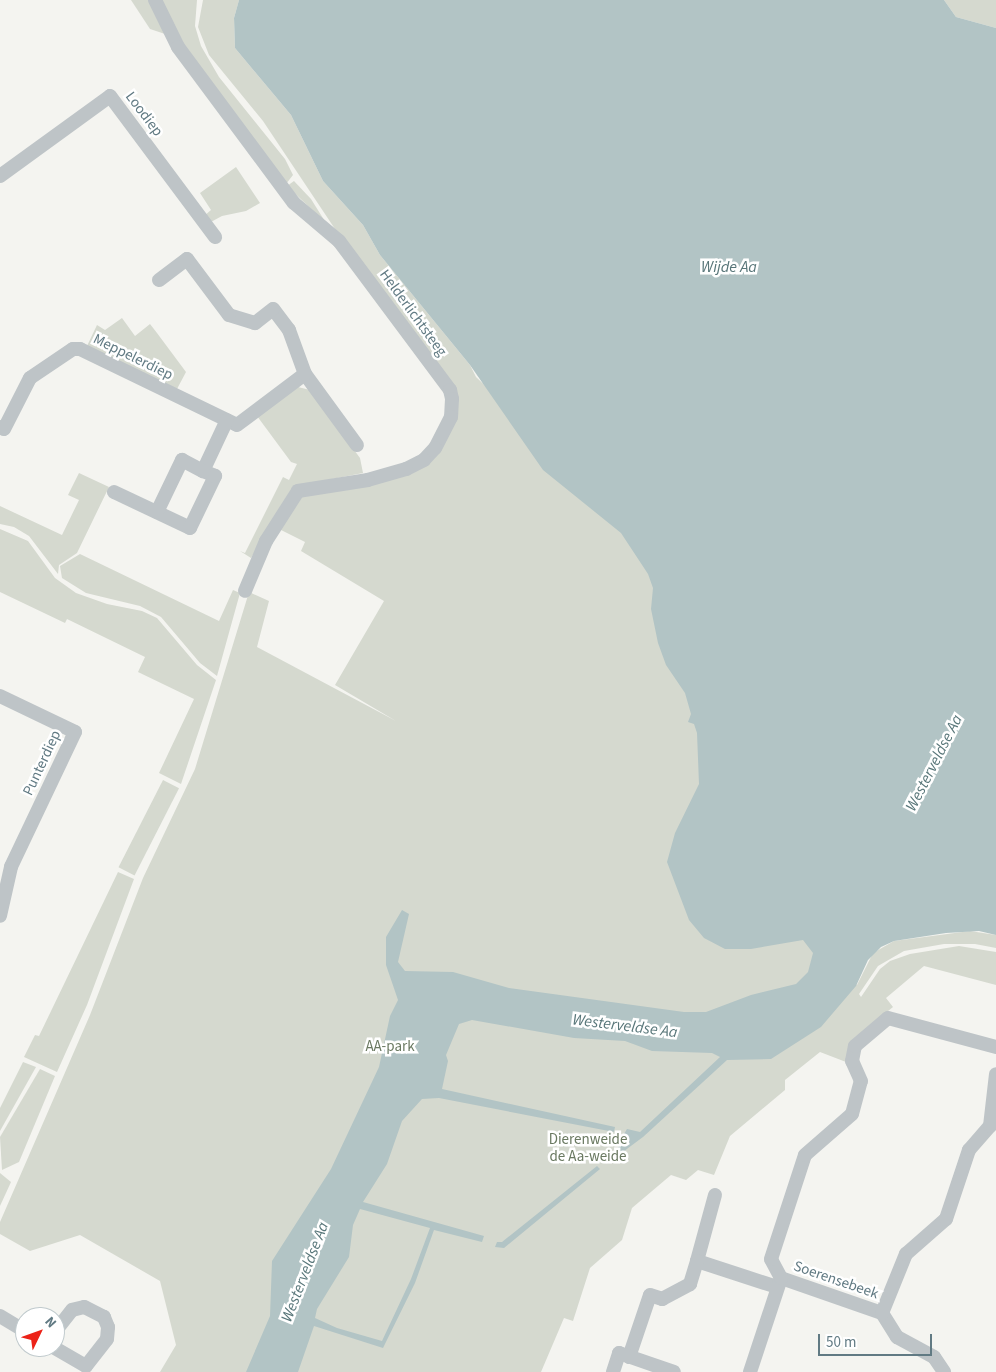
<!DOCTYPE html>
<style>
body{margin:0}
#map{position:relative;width:996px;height:1372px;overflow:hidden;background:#f4f4f0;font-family:"Source Sans 3",sans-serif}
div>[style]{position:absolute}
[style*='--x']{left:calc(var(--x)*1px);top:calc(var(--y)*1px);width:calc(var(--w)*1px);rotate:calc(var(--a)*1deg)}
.green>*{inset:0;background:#d5d9cf;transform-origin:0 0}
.water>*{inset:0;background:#b2c4c5}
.street>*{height:14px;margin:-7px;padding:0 7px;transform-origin:7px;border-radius:7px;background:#bec4c7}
span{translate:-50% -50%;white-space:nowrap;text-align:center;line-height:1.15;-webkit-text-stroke:5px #fff;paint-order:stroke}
.street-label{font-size:15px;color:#617a83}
.park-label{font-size:15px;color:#6a7961}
.water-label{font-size:16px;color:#587679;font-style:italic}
.north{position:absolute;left:15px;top:1307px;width:50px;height:50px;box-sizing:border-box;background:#fff;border:1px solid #c0cacd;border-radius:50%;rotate:48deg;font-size:14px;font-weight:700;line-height:20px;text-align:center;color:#617a83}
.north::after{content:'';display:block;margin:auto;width:18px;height:22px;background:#ec2218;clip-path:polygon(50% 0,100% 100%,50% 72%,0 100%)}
.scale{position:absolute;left:818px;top:1334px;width:114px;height:22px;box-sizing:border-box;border:2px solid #617a83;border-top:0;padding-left:6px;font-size:15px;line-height:18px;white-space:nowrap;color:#617a83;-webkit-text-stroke:4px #fff;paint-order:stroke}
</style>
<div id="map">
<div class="green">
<div style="clip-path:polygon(131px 0,150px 0,165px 34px,150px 29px)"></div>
<div style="clip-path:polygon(161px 0,197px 0,195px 26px,201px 46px,219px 77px,285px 159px,293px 175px,286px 184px,178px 37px)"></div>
<div style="clip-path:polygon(203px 0,239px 0,234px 18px,235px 48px,291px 115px,323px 181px,363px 225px,380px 255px,470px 365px,476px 377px,649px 541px,802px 937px,857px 985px,873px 953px,894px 941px,970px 931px,996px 935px,996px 948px,975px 944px,944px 944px,904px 951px,878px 966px,859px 994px,861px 997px,880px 969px,890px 961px,910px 954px,959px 946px,996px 952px,996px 985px,924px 966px,886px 998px,893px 1007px,849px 1043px,846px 1062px,820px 1052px,785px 1080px,785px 1090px,730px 1136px,714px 1175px,698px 1170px,686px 1180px,671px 1175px,632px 1208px,622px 1240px,590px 1268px,573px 1321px,564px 1318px,541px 1372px,160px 1372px,176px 1345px,160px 1281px,80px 1235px,30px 1251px,0 1234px,0 1222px,90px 1015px,143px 878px,195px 769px,249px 592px,269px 601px,257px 647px,396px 721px,335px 685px,384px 601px,301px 551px,305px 542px,277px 528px,298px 498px,415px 471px,457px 412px,263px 121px,209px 55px,198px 27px)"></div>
<div style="clip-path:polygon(944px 0,996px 0,996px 28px,956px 17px)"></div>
<div style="clip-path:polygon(236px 167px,260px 203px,246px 211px,222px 216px,209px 223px,204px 216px,211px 210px,200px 193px)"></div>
<div style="clip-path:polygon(294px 181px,311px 199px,326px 223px,287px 186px)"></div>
<div style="clip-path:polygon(122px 318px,135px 336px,150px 324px,157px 333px,186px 372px,177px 389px,87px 346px,97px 325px,105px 330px)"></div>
<div style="clip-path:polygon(298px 387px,310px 390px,360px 458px,363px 473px,296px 486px,251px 558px,240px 551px,245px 553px,283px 477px,289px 480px,297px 464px,291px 462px,257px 416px)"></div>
<div style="clip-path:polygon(79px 473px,109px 487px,77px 553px,59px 565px,58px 574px,29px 536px,14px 527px,0 524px,0 506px,62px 535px,79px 500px,68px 495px)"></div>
<div style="clip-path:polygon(0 529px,28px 541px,55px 578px,76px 593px,107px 604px,142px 611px,157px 618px,197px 665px,216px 680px,181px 784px,159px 773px,194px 699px,138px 672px,145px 657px,67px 619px,65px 623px,0 592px)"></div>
<div style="clip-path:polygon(80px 554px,219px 621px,233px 590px,240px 593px,217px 676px,200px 663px,161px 617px,140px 606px,86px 593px,62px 578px,60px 566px)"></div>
<div style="left:163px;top:780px;width:18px;height:98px;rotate:27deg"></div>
<div style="clip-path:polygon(118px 872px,134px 879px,87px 1005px,57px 1072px,24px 1057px,35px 1035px,39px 1036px)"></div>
<div style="clip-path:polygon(23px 1062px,36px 1067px,0 1131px,0 1108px)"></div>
<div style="clip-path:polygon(40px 1069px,55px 1076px,19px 1162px,2px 1170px,0 1137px)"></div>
<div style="clip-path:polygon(0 1173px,11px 1182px,0 1206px)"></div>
</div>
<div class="water">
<div style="clip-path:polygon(evenodd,239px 0,944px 0,956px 17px,996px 28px,996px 935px,979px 931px,946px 933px,894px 941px,881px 947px,868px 960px,856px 986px,821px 1027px,771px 1059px,727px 1060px,643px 1137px,608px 1163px,605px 1159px,629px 1138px,624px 1134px,627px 1129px,640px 1132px,720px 1057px,712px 1053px,652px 1051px,625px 1041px,574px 1038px,472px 1020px,459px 1024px,446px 1055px,448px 1061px,442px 1089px,615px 1127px,614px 1132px,439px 1098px,422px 1099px,402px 1121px,387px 1164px,363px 1202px,484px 1236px,482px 1242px,434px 1230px,415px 1283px,383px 1348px,314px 1326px,298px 1372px,246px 1372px,270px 1316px,272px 1261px,331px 1169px,379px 1067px,390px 1016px,398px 1000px,386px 965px,386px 937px,402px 910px,409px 914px,398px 962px,405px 971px,453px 972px,509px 988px,684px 1012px,706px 1012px,751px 995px,796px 984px,808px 972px,813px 953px,803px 940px,751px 949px,725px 949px,704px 938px,689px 920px,667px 862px,675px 833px,699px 784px,697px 733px,694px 724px,688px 722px,691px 714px,685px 693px,666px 665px,658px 643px,651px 609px,653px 588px,648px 574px,621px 533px,543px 470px,470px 365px,380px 255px,363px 225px,323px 181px,291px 115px,235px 48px,234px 18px,239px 0,360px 1209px,430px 1228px,411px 1279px,382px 1341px,337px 1328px,315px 1318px,317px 1309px,349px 1257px,353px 1225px,360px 1209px)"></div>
<div style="clip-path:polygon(597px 1166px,600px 1169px,504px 1248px,495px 1247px,497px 1242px,502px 1242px)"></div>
</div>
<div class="street">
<div style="--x:155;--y:0;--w:52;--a:63.9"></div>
<div style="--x:178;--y:47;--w:194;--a:53.4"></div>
<div style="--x:294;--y:203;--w:59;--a:40.2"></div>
<div style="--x:339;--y:241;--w:186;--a:53.3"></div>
<div style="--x:450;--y:390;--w:9;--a:77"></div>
<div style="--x:452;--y:399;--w:18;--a:93"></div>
<div style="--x:451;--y:417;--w:35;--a:117"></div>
<div style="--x:435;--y:448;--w:16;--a:133"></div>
<div style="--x:424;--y:460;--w:20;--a:153"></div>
<div style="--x:406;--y:469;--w:40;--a:164"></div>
<div style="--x:368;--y:480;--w:71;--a:171.1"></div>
<div style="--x:298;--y:491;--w:59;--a:122.6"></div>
<div style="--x:266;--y:541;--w:54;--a:112.8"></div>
<div style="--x:0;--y:176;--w:136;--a:-36"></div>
<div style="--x:110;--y:96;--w:176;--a:53.3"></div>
<div style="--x:305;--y:374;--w:88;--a:53.8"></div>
<div style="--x:0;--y:427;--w:4;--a:27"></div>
<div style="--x:4;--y:429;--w:57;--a:-63"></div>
<div style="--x:30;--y:378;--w:52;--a:-34"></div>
<div style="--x:73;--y:349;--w:7;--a:0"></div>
<div style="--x:80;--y:349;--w:174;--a:25.8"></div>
<div style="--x:237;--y:425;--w:85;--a:-36.9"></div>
<div style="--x:305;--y:374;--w:47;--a:-110"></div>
<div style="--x:289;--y:330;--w:26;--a:-127"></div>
<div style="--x:273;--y:309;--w:23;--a:142"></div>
<div style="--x:255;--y:323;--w:27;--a:-163"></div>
<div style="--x:229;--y:315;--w:70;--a:-126.9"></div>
<div style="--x:187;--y:259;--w:35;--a:143"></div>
<div style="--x:114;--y:492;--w:84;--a:25.3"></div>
<div style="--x:190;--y:528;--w:58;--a:-64.3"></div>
<div style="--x:215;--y:476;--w:13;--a:-157"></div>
<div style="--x:203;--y:471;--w:56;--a:-64.8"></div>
<div style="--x:157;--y:512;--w:58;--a:-64.3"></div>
<div style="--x:182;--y:460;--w:24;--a:28"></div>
<div style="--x:0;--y:696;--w:83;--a:25.6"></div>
<div style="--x:75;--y:732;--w:149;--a:115.4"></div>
<div style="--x:11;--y:867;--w:50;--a:102.7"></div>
<div style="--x:715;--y:1195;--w:68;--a:105.3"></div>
<div style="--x:697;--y:1261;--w:84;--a:18"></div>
<div style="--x:781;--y:1278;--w:107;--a:19.1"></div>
<div style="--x:882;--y:1313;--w:28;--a:58"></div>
<div style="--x:897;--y:1337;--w:42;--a:28.4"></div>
<div style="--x:934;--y:1357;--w:18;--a:56"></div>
<div style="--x:882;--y:1313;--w:64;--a:-67.9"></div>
<div style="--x:906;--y:1254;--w:53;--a:-41.2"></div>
<div style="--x:946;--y:1219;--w:73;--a:-71.6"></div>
<div style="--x:969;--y:1150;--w:32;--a:-49"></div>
<div style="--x:990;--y:1126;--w:52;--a:-83.4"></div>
<div style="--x:0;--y:1316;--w:29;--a:31"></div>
<div style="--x:53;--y:1347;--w:38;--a:30"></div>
<div style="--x:86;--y:1366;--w:34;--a:-52"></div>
<div style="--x:107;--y:1339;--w:12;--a:-85"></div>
<div style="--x:108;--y:1327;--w:11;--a:-112"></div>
<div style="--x:104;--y:1317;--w:22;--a:-153"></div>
<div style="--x:84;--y:1307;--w:12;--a:166"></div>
<div style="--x:72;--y:1310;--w:28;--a:128"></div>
<div style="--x:629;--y:1357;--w:65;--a:-71.3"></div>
<div style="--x:650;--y:1295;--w:13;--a:18"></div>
<div style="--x:662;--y:1299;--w:32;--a:-28"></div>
<div style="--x:690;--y:1284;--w:24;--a:-73"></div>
<div style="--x:613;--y:1372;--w:20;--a:-72"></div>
<div style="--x:619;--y:1353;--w:58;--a:19.1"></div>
<div style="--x:750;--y:1372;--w:99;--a:-71.7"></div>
<div style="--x:781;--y:1278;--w:21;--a:-118"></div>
<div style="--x:771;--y:1259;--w:109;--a:-71.9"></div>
<div style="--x:805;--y:1155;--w:62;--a:-41.1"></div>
<div style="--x:852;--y:1114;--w:34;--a:-75"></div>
<div style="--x:861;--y:1081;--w:22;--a:-114"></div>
<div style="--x:852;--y:1061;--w:15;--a:-79"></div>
<div style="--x:855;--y:1046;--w:43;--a:-40.3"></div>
<div style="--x:888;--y:1018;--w:112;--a:15"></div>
</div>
<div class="street-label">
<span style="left:144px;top:114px;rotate:53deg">Loodiep</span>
<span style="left:413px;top:313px;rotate:54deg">Helderlichtsteeg</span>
<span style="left:133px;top:357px;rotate:26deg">Meppelerdiep</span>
<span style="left:42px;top:763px;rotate:-65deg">Punterdiep</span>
<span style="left:836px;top:1280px;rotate:19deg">Soerensebeek</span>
</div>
<div class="park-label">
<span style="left:390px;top:1047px">AA-park</span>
<span style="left:588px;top:1148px">Dierenweide<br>de Aa-weide</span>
</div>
<div class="water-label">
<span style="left:729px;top:267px">Wijde Aa</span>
<span style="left:934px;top:763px;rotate:-63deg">Westerveldse Aa</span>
<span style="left:625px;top:1026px;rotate:7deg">Westerveldse Aa</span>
<span style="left:305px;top:1272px;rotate:-69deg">Westerveldse Aa</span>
</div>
<div class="north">N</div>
<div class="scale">50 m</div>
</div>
